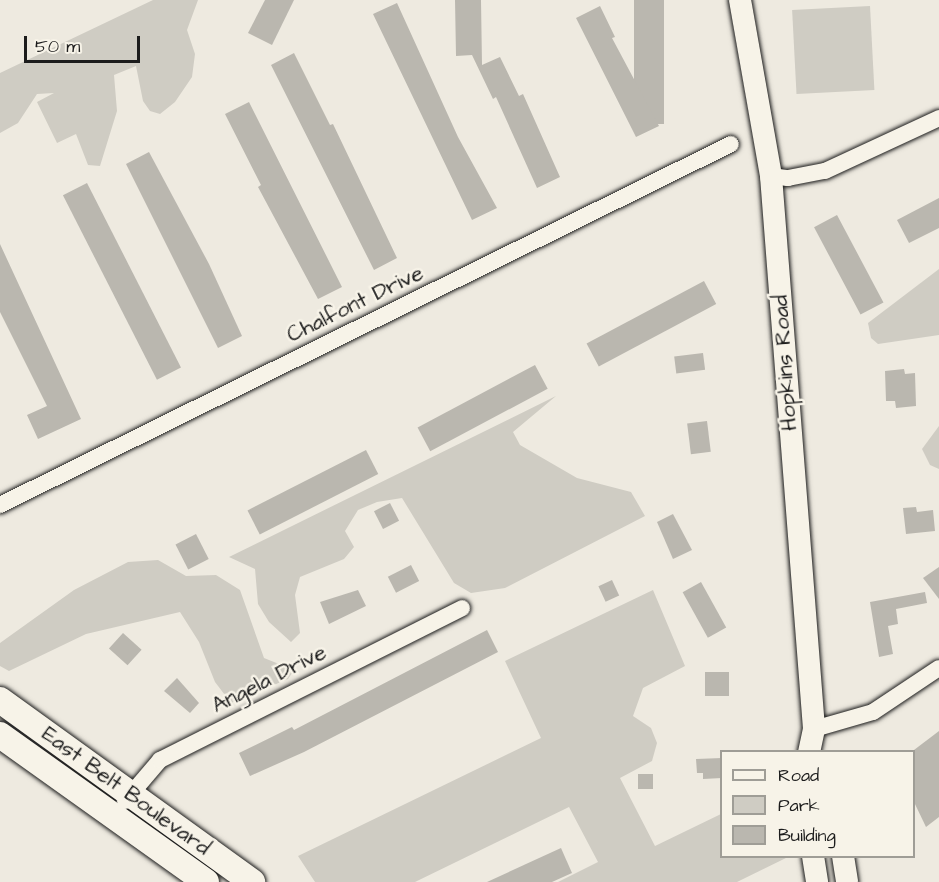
<!DOCTYPE html>
<style>
body{margin:0}
#map{position:relative;width:939px;height:882px;overflow:hidden;background:#eeeae0;font-family:"Architects Daughter",sans-serif}
div>[style]{position:absolute}
[style*='--x']{left:calc(var(--x)*1px);top:calc(var(--y)*1px);width:calc(var(--w)*1px);rotate:calc(var(--a)*1deg)}
.green>*{inset:0;background:#cfccc3;transform-origin:0 0}
.building>*{inset:0;background:#bab7af;transform-origin:0 0}
.roads{filter:drop-shadow(0 0 2px #1c1c1c) drop-shadow(0 0 2px #1c1c1c)}
.minor>*{height:16px;margin:-8px;padding:0 8px;transform-origin:8px;border-radius:8px;background:#f7f3e8}
.secondary>*{height:22px;margin:-11px;padding:0 11px;transform-origin:11px;border-radius:11px;background:#f7f3e8}
.primary>*{height:26px;margin:-13px;padding:0 13px;transform-origin:13px;border-radius:13px;background:#f7f3e8}
span{translate:-50% -50%;white-space:nowrap;text-align:center;line-height:1.15;-webkit-text-stroke:5px #f7f3e8;paint-order:stroke}
.street-label{font-size:22px;color:#1c1c1c}
.legend{position:absolute;left:720px;top:750px;width:195px;height:108px;box-sizing:border-box;background:#f7f3e8;border:2px solid #9f9d96;margin:0;padding:8px 10px;list-style:none;font-size:18px;color:#1c1c1c}
.legend li{display:flex;align-items:center;gap:12px;height:30px}
.legend b{width:30px;border:2px solid #9f9d96}
.scale{position:absolute;left:24px;top:36px;width:116px;height:27px;box-sizing:border-box;border:3px solid #1c1c1c;border-top:0;padding-left:8px;font-size:18px;line-height:21px;white-space:nowrap;color:#1c1c1c;-webkit-text-stroke:4px #f7f3e8;paint-order:stroke}
</style>
<div id="map">
<div class="green">
<div style="clip-path:polygon(153px 0,198px 0,187px 30px,195px 54px,192px 77px,175px 102px,160px 114px,150px 111px,143px 101px,136px 66px,114px 75px,117px 111px,100px 166px,88px 165px,76px 134px,57px 143px,37px 102px,54px 93px,37px 94px,18px 123px,0 133px,0 73px)"></div>
<div style="left:870px;top:6px;width:84px;height:78px;rotate:87deg"></div>
<div style="clip-path:polygon(939px 269px,939px 335px,878px 344px,871px 338px,868px 323px)"></div>
<div style="clip-path:polygon(556px 396px,513px 432px,520px 445px,577px 478px,631px 492px,645px 516px,505px 588px,471px 593px,454px 583px,402px 498px,377px 502px,358px 510px,345px 531px,354px 547px,344px 559px,300px 577px,295px 595px,300px 633px,291px 642px,269px 622px,258px 604px,255px 569px,229px 557px)"></div>
<div style="clip-path:polygon(939px 426px,939px 469px,930px 465px,922px 449px)"></div>
<div style="clip-path:polygon(158px 560px,186px 576px,216px 575px,240px 590px,264px 658px,294px 670px,288px 679px,231px 703px,215px 682px,199px 642px,180px 612px,86px 634px,9px 671px,0 666px,0 643px,74px 590px,128px 562px)"></div>
<div style="clip-path:polygon(653px 590px,685px 666px,643px 688px,633px 716px,651px 728px,657px 743px,652px 761px,620px 778px,655px 846px,721px 814px,722px 856px,788px 857px,737px 882px,558px 882px,598px 862px,569px 807px,415px 882px,315px 882px,298px 856px,541px 738px,505px 661px)"></div>
</div>
<div class="building">
<div style="clip-path:polygon(265px 0,294px 0,272px 45px,248px 33px)"></div>
<div style="clip-path:polygon(455px 0,481px 0,482px 65px,500px 57px,519px 96px,523px 94px,560px 177px,537px 188px,496px 97px,493px 99px,472px 55px,456px 56px)"></div>
<div style="left:634px;top:0;width:30px;height:124px"></div>
<div style="clip-path:polygon(397px 3px,458px 137px,497px 208px,472px 220px,373px 14px)"></div>
<div style="clip-path:polygon(600px 6px,615px 37px,612px 38px,659px 126px,636px 137px,576px 18px)"></div>
<div style="clip-path:polygon(294px 53px,330px 125px,333px 124px,397px 258px,374px 270px,271px 65px)"></div>
<div style="clip-path:polygon(249px 102px,342px 287px,318px 299px,258px 187px,261px 185px,225px 114px)"></div>
<div style="clip-path:polygon(149px 152px,209px 264px,242px 336px,218px 348px,126px 164px)"></div>
<div style="left:87px;top:183px;width:207px;height:27px;rotate:63deg"></div>
<div style="clip-path:polygon(939px 198px,939px 228px,909px 243px,897px 220px)"></div>
<div style="left:837px;top:215px;width:99px;height:26px;rotate:62deg"></div>
<div style="clip-path:polygon(0 244px,81px 419px,38px 439px,27px 415px,47px 406px,0 312px)"></div>
<div style="left:704px;top:281px;width:26px;height:133px;rotate:62deg"></div>
<div style="left:703px;top:353px;width:17px;height:29px;rotate:83deg"></div>
<div style="left:535px;top:365px;width:27px;height:133px;rotate:62deg"></div>
<div style="clip-path:polygon(904px 369px,905px 374px,915px 373px,916px 406px,896px 408px,895px 401px,886px 401px,885px 371px)"></div>
<div style="left:707px;top:421px;width:31px;height:20px;rotate:83deg"></div>
<div style="left:366px;top:450px;width:27px;height:133px;rotate:63deg"></div>
<div style="left:390px;top:503px;width:20px;height:18px;rotate:63deg"></div>
<div style="clip-path:polygon(916px 507px,917px 512px,933px 510px,935px 531px,906px 534px,903px 508px)"></div>
<div style="clip-path:polygon(673px 514px,692px 550px,673px 559px,657px 522px)"></div>
<div style="left:196px;top:534px;width:28px;height:23px;rotate:63deg"></div>
<div style="left:411px;top:565px;width:18px;height:26px;rotate:63deg"></div>
<div style="clip-path:polygon(939px 567px,939px 599px,923px 578px)"></div>
<div style="left:612px;top:580px;width:17px;height:15px;rotate:65deg"></div>
<div style="left:701px;top:582px;width:52px;height:21px;rotate:61deg"></div>
<div style="clip-path:polygon(358px 590px,366px 606px,329px 624px,320px 602px)"></div>
<div style="clip-path:polygon(925px 592px,927px 603px,896px 609px,898px 624px,888px 626px,893px 654px,879px 657px,870px 602px)"></div>
<div style="clip-path:polygon(487px 630px,498px 652px,304px 752px,250px 776px,239px 753px,292px 727px,294px 730px)"></div>
<div style="left:123px;top:633px;width:25px;height:21px;rotate:42deg"></div>
<div style="left:705px;top:672px;width:24px;height:24px"></div>
<div style="clip-path:polygon(177px 678px,199px 703px,190px 713px,164px 691px)"></div>
<div style="clip-path:polygon(939px 731px,939px 817px,926px 827px,914px 802px,914px 750px)"></div>
<div style="clip-path:polygon(722px 758px,722px 778px,703px 779px,703px 773px,697px 773px,696px 759px)"></div>
<div style="left:638px;top:774px;width:15px;height:15px"></div>
<div style="clip-path:polygon(561px 848px,572px 873px,552px 882px,487px 882px)"></div>
</div>
<div class="roads">
<div class="minor">
<div style="--x:771;--y:176;--w:17;--a:7"></div>
<div style="--x:788;--y:178;--w:38;--a:-11"></div>
<div style="--x:825;--y:171;--w:126;--a:-24.9"></div>
<div style="--x:0;--y:505;--w:815;--a:-26.28"></div>
<div style="--x:814;--y:729;--w:61;--a:-16.1"></div>
<div style="--x:873;--y:712;--w:79;--a:-33.7"></div>
<div style="--x:125;--y:801;--w:54;--a:-49.5"></div>
<div style="--x:160;--y:760;--w:338;--a:-26.7"></div>
</div>
<div class="secondary">
<div style="--x:740;--y:0;--w:179;--a:80"></div>
<div style="--x:771;--y:176;--w:555;--a:85.55"></div>
<div style="--x:814;--y:729;--w:24;--a:102"></div>
<div style="--x:813;--y:856;--w:26;--a:81"></div>
<div style="--x:843;--y:856;--w:26;--a:81"></div>
</div>
<div class="primary">
<div style="--x:0;--y:700;--w:311;--a:35.8"></div>
<div style="--x:0;--y:735;--w:253;--a:35.5"></div>
</div>
</div>
<div class="street-label">
<span style="left:355px;top:304px;rotate:-26deg">Chalfont Drive</span>
<span style="left:785px;top:363px;rotate:-94deg">Hopkins Road</span>
<span style="left:269px;top:679px;rotate:-27deg">Angela Drive</span>
<span style="left:126px;top:791px;rotate:36deg">East Belt Boulevard</span>
</div>
<ul class="legend">
<li><b style="height:8px;background:#f7f3e8"></b>Road</li>
<li><b style="height:16px;background:#cfccc3"></b>Park</li>
<li><b style="height:16px;background:#bab7af"></b>Building</li>
</ul>
<div class="scale">50 m</div>
</div>
